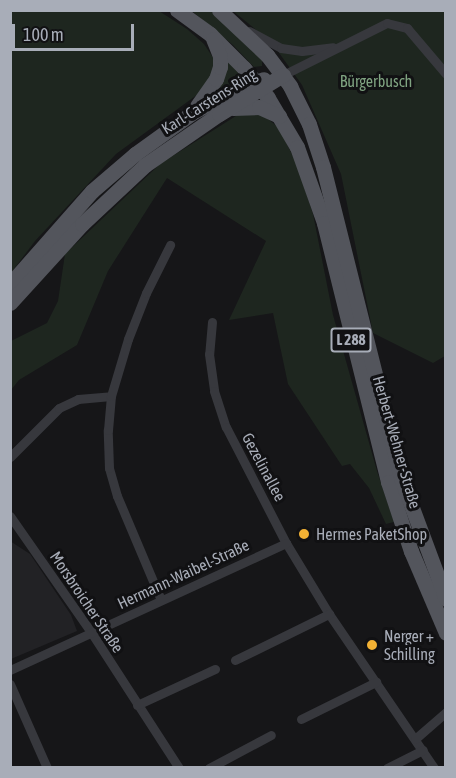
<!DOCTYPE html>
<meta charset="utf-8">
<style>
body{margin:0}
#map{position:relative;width:456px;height:778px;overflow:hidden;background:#161618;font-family:"Asap Condensed",sans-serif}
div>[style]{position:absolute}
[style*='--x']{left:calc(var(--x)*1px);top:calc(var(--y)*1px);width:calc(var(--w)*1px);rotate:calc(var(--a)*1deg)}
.built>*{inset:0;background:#222225}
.green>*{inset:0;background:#1e261f}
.street>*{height:9px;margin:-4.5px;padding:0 4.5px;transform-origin:4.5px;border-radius:4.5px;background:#37383d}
.primary>*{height:15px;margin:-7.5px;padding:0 7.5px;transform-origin:7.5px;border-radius:7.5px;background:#53555c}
.dots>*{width:16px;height:16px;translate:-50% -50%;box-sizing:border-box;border:3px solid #111113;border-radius:50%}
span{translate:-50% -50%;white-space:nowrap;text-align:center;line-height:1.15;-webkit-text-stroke:6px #111113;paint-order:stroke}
.shield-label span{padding:2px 4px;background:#111113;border:2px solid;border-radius:4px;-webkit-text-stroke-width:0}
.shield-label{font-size:15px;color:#a8adb8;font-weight:700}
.park-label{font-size:16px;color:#7fa381}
.street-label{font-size:16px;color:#a8adb8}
.poi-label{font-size:16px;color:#a8adb8}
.left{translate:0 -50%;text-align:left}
.frame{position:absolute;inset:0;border:12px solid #a8adb8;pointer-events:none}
.scale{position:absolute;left:12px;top:24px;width:122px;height:27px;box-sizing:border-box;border:3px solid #a8adb8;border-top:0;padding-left:8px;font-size:18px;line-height:21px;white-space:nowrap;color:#a8adb8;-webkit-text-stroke:4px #111113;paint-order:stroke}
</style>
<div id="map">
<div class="built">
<div style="clip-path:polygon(10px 541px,30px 554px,71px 615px,77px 631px,11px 659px)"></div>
</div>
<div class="green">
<div style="clip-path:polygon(11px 11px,159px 11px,187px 29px,204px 44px,214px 59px,213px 74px,205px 89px,116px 154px,35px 241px,11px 273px)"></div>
<div style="clip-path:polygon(192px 11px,210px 11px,219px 16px,262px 60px,262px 66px,254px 67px,233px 45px)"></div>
<div style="clip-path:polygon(233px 11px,445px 11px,445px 356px,433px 363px,373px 333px,341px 174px,302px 85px,272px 43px)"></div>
<div style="clip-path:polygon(227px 58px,244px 78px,216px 92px)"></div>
<div style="clip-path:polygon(239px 114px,262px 114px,279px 128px,296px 162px,313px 214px,333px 315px,377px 471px,394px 522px,386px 524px,369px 488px,350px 464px,342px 466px,288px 384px,273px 313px,229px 320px,266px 241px,167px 178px,108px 271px,77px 345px,19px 380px,11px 390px,11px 341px,47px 323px,58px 301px,65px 254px,160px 164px)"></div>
</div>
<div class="street">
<div style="--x:249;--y:31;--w:36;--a:28"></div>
<div style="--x:281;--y:48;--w:21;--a:8"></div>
<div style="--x:302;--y:51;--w:31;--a:-7"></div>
<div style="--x:283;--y:75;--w:116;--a:-26.6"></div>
<div style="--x:387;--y:23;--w:21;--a:14"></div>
<div style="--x:407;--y:28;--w:60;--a:49.7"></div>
<div style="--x:212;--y:322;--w:32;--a:95"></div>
<div style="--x:209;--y:354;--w:37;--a:82"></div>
<div style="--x:214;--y:391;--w:38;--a:72"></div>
<div style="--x:226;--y:427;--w:131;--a:62.7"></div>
<div style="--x:286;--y:543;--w:83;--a:58.8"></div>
<div style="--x:329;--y:614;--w:186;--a:55.7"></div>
<div style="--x:10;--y:457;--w:69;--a:-45"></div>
<div style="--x:59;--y:408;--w:21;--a:-25"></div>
<div style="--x:78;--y:399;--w:33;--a:-5"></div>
<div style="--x:10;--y:516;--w:141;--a:55.1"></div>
<div style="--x:91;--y:632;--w:162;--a:57.1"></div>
<div style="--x:161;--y:600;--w:113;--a:-112.9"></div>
<div style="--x:117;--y:496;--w:29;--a:-106"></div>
<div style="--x:109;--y:468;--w:38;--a:-92"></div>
<div style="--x:108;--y:430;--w:34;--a:-85"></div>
<div style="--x:111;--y:396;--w:59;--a:-73.4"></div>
<div style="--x:128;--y:339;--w:49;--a:-68.6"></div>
<div style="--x:146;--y:293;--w:54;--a:-63.4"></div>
<div style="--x:235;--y:660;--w:105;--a:-26.1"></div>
<div style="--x:10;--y:670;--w:304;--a:-24.7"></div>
<div style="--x:10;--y:684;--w:92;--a:66.2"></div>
<div style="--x:137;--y:705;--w:86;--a:-24.8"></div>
<div style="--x:301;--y:719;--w:84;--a:-26.3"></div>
<div style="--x:415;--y:739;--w:41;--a:-41.1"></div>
<div style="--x:209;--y:768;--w:70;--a:-28"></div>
<div style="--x:387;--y:768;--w:40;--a:-26.6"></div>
</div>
<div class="primary">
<div style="--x:177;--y:10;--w:41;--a:36"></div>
<div style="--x:210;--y:34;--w:48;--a:45"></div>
<div style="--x:244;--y:68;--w:38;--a:51"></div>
<div style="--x:268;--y:98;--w:57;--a:59.4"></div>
<div style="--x:297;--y:147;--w:81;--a:70.4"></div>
<div style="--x:324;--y:223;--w:267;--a:76.1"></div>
<div style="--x:388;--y:482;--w:73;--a:71.6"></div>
<div style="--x:411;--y:551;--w:89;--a:66.9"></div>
<div style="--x:219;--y:10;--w:66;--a:43.2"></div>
<div style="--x:267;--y:55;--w:39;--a:53"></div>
<div style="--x:290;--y:86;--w:42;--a:63.4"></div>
<div style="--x:309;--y:124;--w:45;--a:72"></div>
<div style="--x:323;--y:167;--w:321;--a:75.9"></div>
<div style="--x:401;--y:478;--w:129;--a:69.6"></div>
<div style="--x:197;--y:106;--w:33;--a:-55"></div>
<div style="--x:216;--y:79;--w:13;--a:-72"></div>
<div style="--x:220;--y:67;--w:11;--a:-90"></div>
<div style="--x:220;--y:56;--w:18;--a:-112"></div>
<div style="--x:233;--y:108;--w:26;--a:-2"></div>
<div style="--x:259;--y:107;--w:22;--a:24"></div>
<div style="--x:10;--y:284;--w:124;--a:-48.6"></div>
<div style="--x:92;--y:191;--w:57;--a:-40.7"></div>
<div style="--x:135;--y:154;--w:70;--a:-35.7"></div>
<div style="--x:192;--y:113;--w:55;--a:-28"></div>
<div style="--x:241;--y:87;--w:24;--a:-19"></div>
<div style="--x:10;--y:303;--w:107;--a:-47.7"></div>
<div style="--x:82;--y:224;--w:86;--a:-43.1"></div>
<div style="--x:145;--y:165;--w:90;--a:-34.6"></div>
<div style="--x:219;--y:114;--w:75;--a:-31.4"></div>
</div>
<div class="dots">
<div style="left:304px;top:534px;background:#f2b134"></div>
<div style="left:372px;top:645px;background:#f2b134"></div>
</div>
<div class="shield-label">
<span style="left:351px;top:340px">L 288</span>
</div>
<div class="park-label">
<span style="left:376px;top:81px">Bürgerbusch</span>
</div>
<div class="street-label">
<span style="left:209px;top:101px;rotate:-32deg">Karl-Carstens-Ring</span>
<span style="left:397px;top:442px;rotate:74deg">Herbert-Wehner-Straße</span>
<span style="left:264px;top:467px;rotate:62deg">Gezelinallee</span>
<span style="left:183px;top:574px;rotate:-25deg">Hermann-Waibel-Straße</span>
<span style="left:87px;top:602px;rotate:56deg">Morsbroicher Straße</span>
</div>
<div class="poi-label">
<span class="left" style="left:316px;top:534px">Hermes PaketShop</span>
<span class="left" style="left:384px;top:645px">Nerger +<br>Schilling</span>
</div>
<div class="frame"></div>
<div class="scale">100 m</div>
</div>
